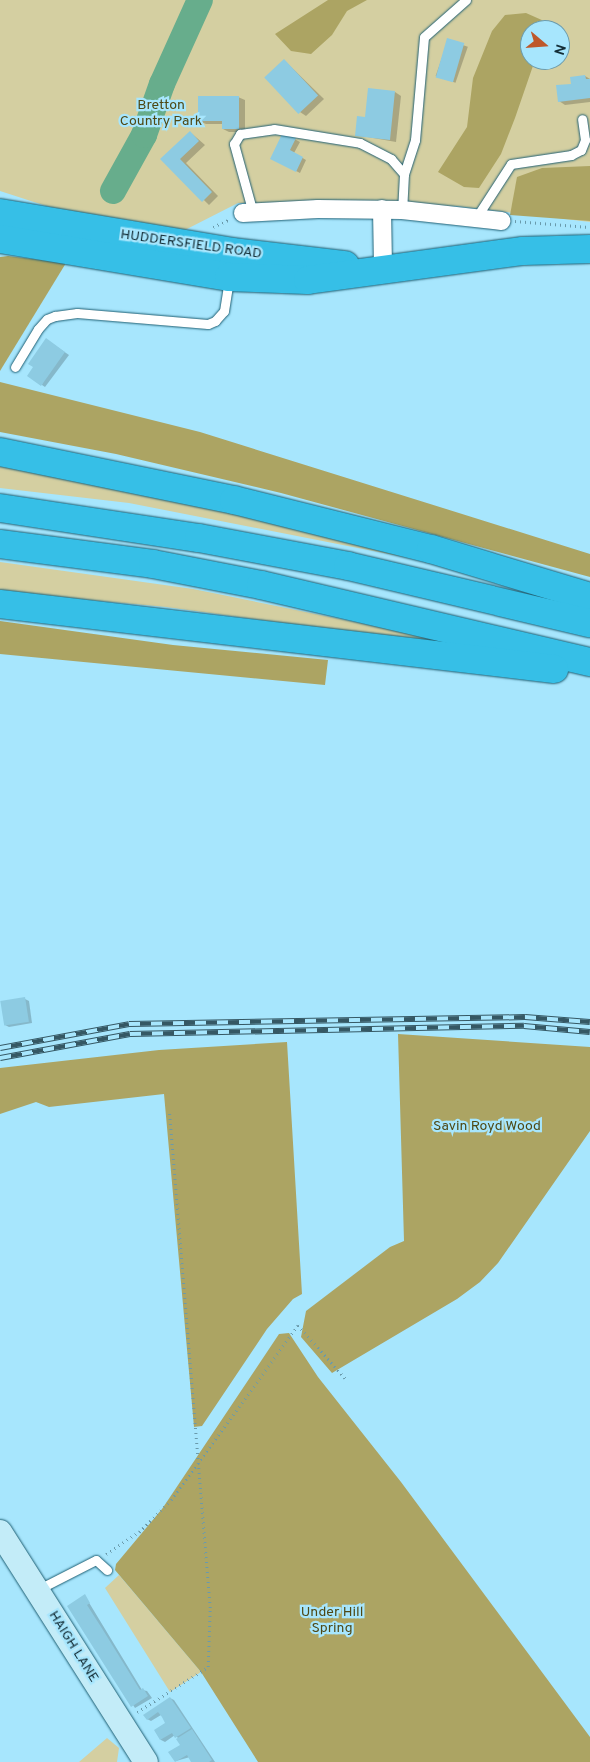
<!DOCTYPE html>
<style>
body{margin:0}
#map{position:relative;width:590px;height:1762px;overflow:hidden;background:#a7e6fd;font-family:Overpass,sans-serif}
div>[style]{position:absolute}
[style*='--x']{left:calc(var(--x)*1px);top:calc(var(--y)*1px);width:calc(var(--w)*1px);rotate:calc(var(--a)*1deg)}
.green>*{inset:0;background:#d4cfa1}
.forest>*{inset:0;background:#aca463}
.shadow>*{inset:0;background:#0003;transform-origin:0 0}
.river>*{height:26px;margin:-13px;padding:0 13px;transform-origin:13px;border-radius:13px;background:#67ad8c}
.building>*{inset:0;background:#8dcbe2;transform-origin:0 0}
.path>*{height:2.5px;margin-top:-1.25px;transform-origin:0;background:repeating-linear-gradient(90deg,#6a9aab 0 1px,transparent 0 5px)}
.roads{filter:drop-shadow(0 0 1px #1f5f73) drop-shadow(0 0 1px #1f5f73)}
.lane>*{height:9px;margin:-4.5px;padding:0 4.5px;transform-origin:4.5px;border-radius:4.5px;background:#fff}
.street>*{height:18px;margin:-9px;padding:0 9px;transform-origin:9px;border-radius:9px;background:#fff}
.secondary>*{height:24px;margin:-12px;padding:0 12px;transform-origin:12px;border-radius:12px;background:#c3ecf8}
.highway>*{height:28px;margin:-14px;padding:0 14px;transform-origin:14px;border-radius:14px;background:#36bfe7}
.rail>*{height:5.5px;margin-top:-2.75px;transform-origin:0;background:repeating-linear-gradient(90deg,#a7e6fd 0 11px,#355864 0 22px);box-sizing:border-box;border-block:1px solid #355864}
span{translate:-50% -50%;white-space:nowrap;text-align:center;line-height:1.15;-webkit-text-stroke:4.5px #a7e6fd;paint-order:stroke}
.park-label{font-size:14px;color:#4e4815}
.street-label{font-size:14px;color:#132d36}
.north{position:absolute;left:520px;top:20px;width:50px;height:50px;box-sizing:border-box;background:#a7e6fd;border:1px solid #6c9cad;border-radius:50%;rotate:108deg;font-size:14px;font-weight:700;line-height:20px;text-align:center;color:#132d36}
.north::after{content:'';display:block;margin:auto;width:18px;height:22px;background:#be582b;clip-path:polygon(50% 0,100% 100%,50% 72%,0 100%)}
</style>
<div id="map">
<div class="green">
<div style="clip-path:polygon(evenodd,0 0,590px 0,590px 222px,455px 206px,238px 203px,181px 232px,68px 213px,0 191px,0 0,530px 30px,560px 30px,560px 60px,530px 60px,530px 30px)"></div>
<div style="clip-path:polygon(0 459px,58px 468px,429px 562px,129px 503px,0 488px)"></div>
<div style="clip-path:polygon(0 562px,193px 589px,459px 643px,456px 647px,166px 607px,0 592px)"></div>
<div style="clip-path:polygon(119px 1575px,201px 1672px,170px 1692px,105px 1588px)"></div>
<div style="clip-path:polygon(107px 1738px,119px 1748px,117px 1762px,79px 1762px)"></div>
</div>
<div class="forest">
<div style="clip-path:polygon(328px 0,367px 0,347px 11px,332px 35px,311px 54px,291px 51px,275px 34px)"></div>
<div style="clip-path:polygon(526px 13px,544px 21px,542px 30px,530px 30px,530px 60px,535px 60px,515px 118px,501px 154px,479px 188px,464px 187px,438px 172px,467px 127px,473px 78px,492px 31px,505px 15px)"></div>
<div style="clip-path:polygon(590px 166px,590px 221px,510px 215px,517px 177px,542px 168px)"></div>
<div style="clip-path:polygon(8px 256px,66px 263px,0 371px,0 257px)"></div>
<div style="clip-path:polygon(0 382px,200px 432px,590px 554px,590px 577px,281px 493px,116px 454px,0 432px)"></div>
<div style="clip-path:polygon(0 621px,173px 645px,328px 660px,325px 685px,0 654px)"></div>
<div style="clip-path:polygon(398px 1034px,590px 1047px,590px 1131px,498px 1263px,480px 1282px,457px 1299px,332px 1373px,301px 1337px,306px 1311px,390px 1247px,404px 1241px)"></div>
<div style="clip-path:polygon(287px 1042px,302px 1294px,293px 1299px,267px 1329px,202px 1426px,194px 1427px,164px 1094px,49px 1107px,36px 1102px,0 1114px,0 1068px,159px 1050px)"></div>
<div style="clip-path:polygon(289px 1333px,318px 1377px,401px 1482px,590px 1737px,590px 1762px,258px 1762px,201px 1672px,115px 1570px,116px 1564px,162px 1509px,279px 1334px)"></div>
</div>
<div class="shadow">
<div style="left:448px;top:40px;width:21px;height:38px;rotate:19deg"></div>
<div style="clip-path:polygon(285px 61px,324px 99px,306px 116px,300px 112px)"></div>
<div style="clip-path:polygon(585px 76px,590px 79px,590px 102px,565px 105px,559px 101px,572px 85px)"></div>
<div style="clip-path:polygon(395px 92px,401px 96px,396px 142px,356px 135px,366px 118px)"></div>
<div style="clip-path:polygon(238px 97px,245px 100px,245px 132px,229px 132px,223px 129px,223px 124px,206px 124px,199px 121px)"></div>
<div style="clip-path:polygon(190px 132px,205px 145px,186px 163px,218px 196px,209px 205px,162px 159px)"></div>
<div style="clip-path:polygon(283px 133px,300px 142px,294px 153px,306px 160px,300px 173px,275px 160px)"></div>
<div style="clip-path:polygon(50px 342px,69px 355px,45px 387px,42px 385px)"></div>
<div style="clip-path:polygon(25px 999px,29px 1001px,32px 1023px,9px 1027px,5px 1025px)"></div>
<div style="clip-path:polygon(85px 1596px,142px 1690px,147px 1691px,152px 1698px,135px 1708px,69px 1606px)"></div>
<div style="clip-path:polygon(170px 1698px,174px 1700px,215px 1762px,193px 1762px,190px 1757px,176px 1761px,170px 1753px,181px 1745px,179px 1739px,175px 1735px,165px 1742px,161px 1740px,155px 1731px,167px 1723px,161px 1715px,151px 1721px,147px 1719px)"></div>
</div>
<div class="river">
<div style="--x:113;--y:191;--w:64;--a:-61"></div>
<div style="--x:144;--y:135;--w:54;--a:-70.6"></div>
<div style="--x:162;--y:84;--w:92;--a:-65.7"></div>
</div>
<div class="building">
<div style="left:447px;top:38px;width:18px;height:41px;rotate:16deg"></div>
<div style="left:284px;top:59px;width:50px;height:27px;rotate:47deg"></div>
<div style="clip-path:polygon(585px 75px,586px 79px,590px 79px,590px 98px,558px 102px,556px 85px,571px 84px,570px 77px)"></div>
<div style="clip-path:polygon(368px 88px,395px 91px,390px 140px,355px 136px,357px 116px,365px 117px)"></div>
<div style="clip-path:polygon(198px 96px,239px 96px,239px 129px,222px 129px,222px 121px,198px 121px)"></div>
<div style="clip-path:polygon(190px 131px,199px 141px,180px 159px,212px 192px,202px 202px,160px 159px)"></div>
<div style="clip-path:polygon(283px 132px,296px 138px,290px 150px,303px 157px,296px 172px,270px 159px)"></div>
<div style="clip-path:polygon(46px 338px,65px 352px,41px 386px,27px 376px,33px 367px,28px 364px)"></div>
<div style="left:25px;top:997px;width:25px;height:25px;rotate:81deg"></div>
<div style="clip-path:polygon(85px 1594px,90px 1603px,87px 1605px,103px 1630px,140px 1690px,143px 1688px,148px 1696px,131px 1707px,67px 1606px)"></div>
<div style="clip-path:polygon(170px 1697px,191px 1728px,175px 1738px,172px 1733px,160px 1740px,154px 1730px,165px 1723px,162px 1717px,158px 1712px,147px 1720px,143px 1715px)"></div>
<div style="clip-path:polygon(192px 1729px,212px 1760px,209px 1762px,191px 1762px,187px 1755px,175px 1762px,168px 1752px,180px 1745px,176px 1739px)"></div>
</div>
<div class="path">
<div style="--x:515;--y:221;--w:74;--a:4.6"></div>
<div style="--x:213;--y:227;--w:17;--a:-25"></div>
<div style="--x:106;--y:1554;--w:40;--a:-34"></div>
<div style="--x:139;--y:1532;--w:45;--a:-45"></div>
<div style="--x:171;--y:1500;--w:216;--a:-54"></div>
<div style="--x:298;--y:1325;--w:74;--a:48.3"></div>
<div style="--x:137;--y:1712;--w:84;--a:-32.4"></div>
<div style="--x:208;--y:1667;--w:59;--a:-88.1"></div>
<div style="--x:210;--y:1608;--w:498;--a:-94.7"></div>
</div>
<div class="roads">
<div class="lane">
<div style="--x:404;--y:174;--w:36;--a:-72"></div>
<div style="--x:415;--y:140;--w:103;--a:-85"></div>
<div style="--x:424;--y:37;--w:56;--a:-41.4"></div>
<div style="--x:253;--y:213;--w:72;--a:-105.4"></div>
<div style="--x:234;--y:144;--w:12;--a:-59"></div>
<div style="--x:240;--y:134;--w:34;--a:-8"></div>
<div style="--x:274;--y:129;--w:87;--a:9.2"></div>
<div style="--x:360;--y:143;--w:35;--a:27"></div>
<div style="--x:391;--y:159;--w:20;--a:49"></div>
<div style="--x:404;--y:174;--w:36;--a:93"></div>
<div style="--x:476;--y:218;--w:64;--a:-57.1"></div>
<div style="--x:511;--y:164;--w:61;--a:-8.5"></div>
<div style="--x:571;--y:155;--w:11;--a:-27"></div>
<div style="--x:581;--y:150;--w:11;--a:-68"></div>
<div style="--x:585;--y:140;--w:21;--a:-98"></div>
<div style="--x:15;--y:367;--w:44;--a:-58.8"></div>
<div style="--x:38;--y:329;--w:13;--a:-48"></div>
<div style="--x:47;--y:319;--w:9;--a:-21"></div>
<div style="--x:55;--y:316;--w:22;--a:-8"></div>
<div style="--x:77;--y:313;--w:131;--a:4.8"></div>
<div style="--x:208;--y:324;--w:8;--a:-23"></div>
<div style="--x:215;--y:321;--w:13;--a:-48"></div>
<div style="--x:224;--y:311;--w:31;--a:-81"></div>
<div style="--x:37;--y:1590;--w:66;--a:-27"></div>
<div style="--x:96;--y:1560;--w:15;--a:42"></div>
</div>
<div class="street">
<div style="--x:382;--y:209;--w:60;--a:89"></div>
<div style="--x:243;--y:213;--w:75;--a:-3.1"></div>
<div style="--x:318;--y:209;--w:84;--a:0.7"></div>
<div style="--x:402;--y:210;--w:100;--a:6.3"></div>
</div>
<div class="secondary">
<div style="--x:0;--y:1532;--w:272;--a:57.6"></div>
</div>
<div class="highway">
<div style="--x:0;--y:213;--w:235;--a:9.5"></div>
<div style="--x:232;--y:252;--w:114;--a:6.6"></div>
<div style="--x:0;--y:239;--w:232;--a:9.4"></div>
<div style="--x:229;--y:277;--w:79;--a:2.2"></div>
<div style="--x:308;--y:280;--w:217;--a:-7.7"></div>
<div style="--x:523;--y:251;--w:67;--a:-1.7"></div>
<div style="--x:0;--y:452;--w:239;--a:11.6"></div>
<div style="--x:234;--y:500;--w:203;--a:14"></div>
<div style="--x:431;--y:549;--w:166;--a:16.8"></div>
<div style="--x:0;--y:508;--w:201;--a:8.6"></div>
<div style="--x:199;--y:538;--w:152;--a:10.6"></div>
<div style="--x:348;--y:566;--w:249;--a:13.3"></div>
<div style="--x:0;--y:544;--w:154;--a:7.4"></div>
<div style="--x:153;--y:564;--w:110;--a:11"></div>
<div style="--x:261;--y:585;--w:338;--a:13.2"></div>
<div style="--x:0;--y:604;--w:558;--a:6.69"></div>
</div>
</div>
<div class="rail">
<div style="--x:0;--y:1048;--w:131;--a:-10.5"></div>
<div style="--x:129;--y:1024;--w:396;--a:-1"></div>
<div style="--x:525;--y:1017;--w:65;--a:4.4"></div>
<div style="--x:0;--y:1058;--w:132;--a:-10.5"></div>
<div style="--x:130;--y:1034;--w:394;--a:-1.2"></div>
<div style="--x:524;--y:1026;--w:66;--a:5.2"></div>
</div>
<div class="park-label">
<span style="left:161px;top:114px">Bretton<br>Country Park</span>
<span style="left:487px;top:1127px">Savin Royd Wood</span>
<span style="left:332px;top:1621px">Under Hill<br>Spring</span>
</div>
<div class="street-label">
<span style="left:191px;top:245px;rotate:8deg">HUDDERSFIELD ROAD</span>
<span style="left:73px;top:1647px;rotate:58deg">HAIGH LANE</span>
</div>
<div class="north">N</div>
</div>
